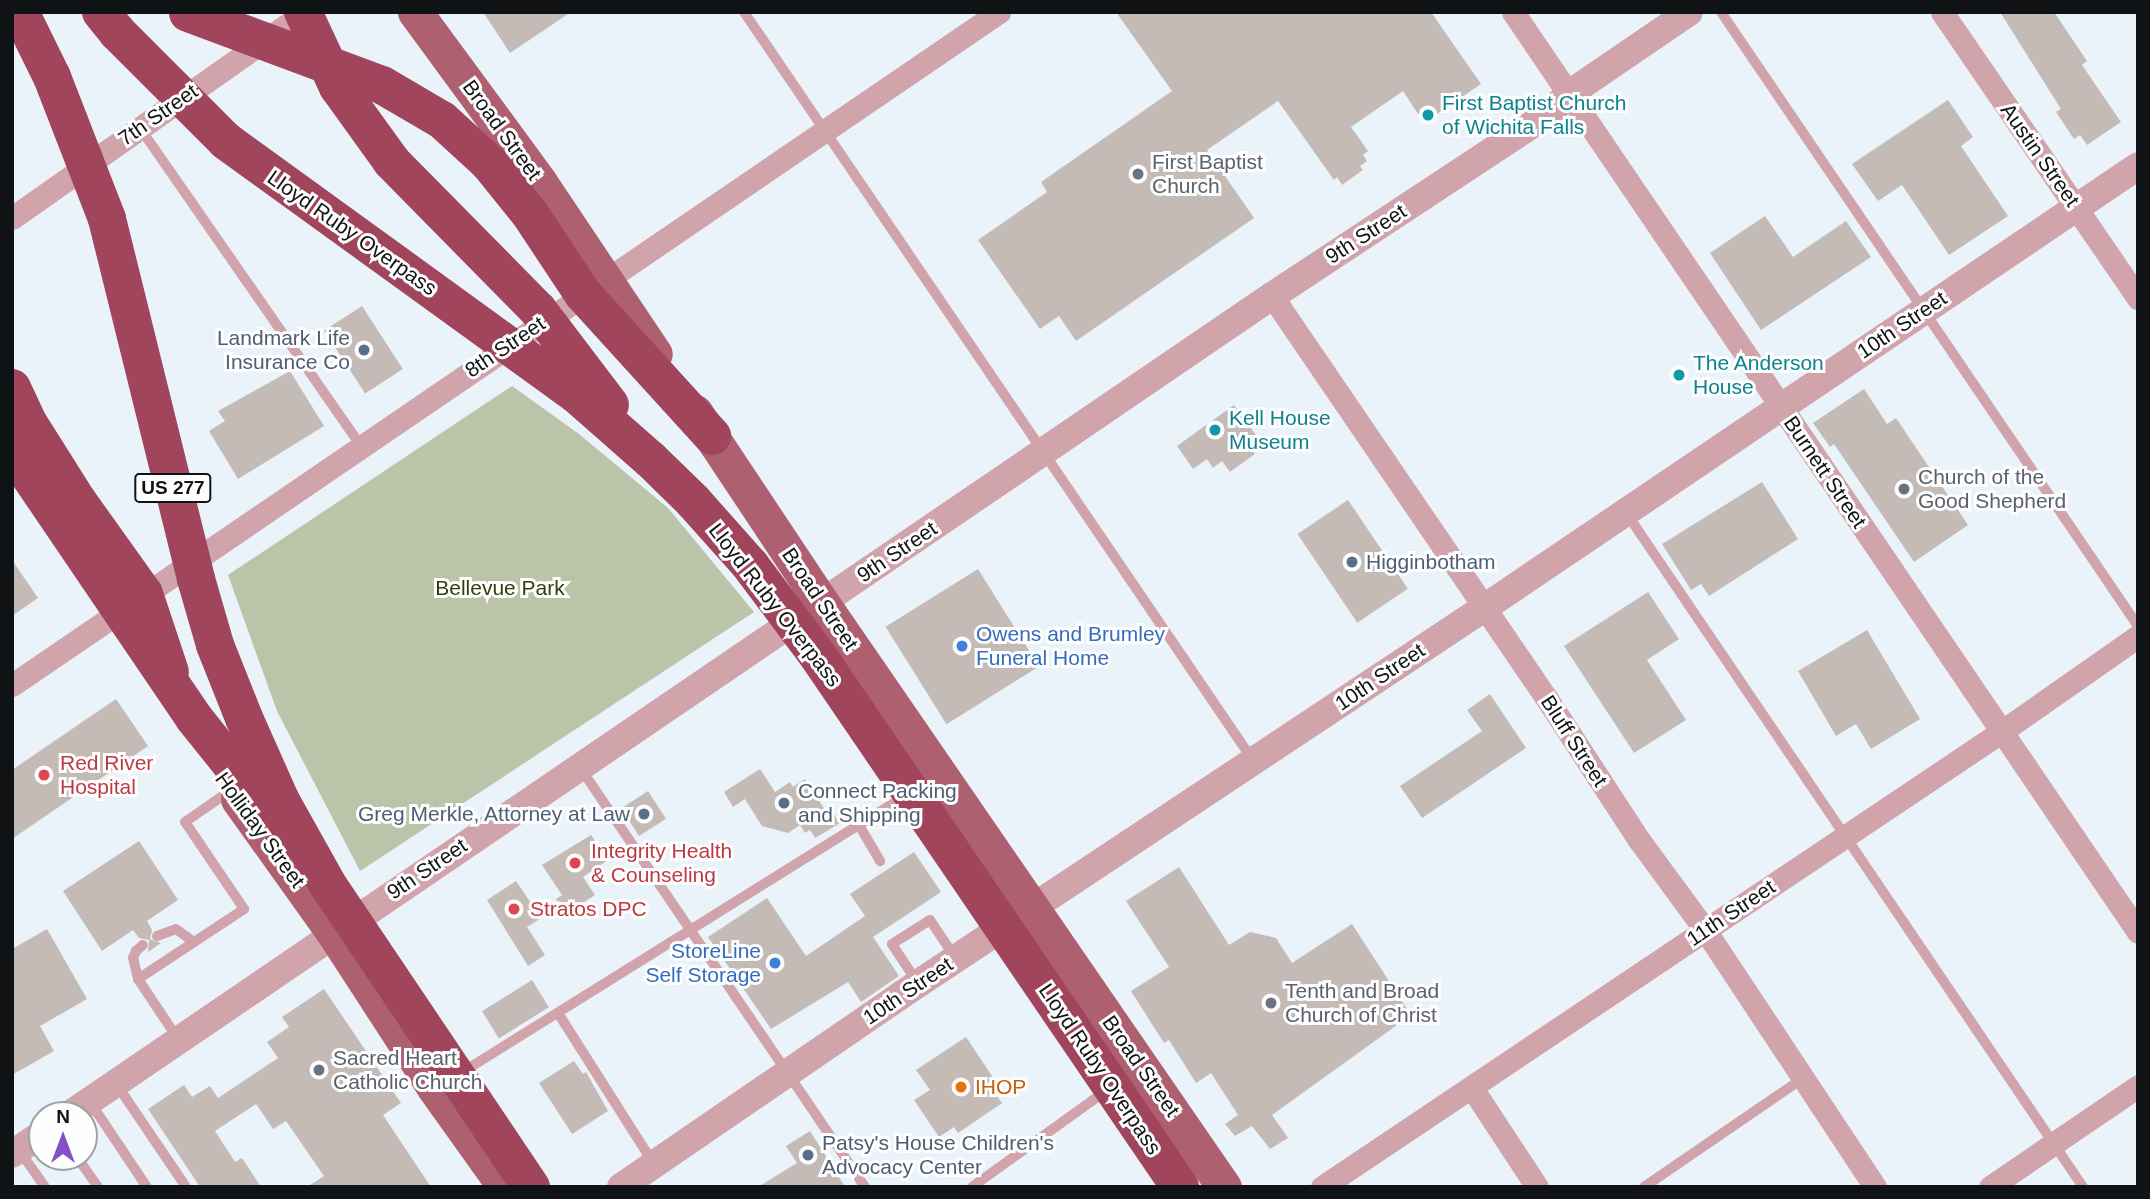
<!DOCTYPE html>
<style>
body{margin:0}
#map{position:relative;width:2150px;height:1199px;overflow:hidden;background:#eaf3f9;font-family:Arial,sans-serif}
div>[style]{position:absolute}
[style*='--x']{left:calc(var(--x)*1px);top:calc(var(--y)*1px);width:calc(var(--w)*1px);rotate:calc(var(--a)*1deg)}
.green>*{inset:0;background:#bbc3a8}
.building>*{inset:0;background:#c4bbb6;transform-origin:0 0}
.service>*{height:10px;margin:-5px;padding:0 5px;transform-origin:5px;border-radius:5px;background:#d1a3ab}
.minor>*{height:23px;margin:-11.5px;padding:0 11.5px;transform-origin:11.5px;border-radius:11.5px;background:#d1a3ab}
.tertiary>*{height:28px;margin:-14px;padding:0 14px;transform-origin:14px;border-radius:14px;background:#d1a3ab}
.primary>*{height:35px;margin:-17.5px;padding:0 17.5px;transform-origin:17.5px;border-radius:17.5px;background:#ae5f70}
.motorway>*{height:38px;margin:-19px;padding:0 19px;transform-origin:19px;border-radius:19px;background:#a0455b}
.motorway-bridge>*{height:38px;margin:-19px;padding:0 19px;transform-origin:19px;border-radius:19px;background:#a0455b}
.dots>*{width:19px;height:19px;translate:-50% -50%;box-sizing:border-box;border:4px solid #fefefe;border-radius:50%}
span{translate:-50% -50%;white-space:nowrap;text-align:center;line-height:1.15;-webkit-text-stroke:6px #fefefe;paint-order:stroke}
.shield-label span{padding:2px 5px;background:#fefefe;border:2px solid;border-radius:5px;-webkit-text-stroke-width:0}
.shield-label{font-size:19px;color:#101315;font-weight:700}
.culture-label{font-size:21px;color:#0d838f}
.left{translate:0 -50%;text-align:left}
.street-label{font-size:21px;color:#101315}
.worship-label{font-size:21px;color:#5b616d}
.service-label{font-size:21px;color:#4e5e75}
.right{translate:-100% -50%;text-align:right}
.park-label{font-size:21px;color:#333e09}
.shop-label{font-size:21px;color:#366cbe}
.health-label{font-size:21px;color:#be3a42}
.food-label{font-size:21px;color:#c56008}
.frame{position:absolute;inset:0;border:14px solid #101315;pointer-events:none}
.north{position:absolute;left:28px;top:1101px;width:70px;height:70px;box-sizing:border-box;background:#fefefe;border:2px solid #9fa0a1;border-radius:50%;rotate:0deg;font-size:19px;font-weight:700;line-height:28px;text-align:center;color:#101315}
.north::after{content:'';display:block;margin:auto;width:24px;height:32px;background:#8450c8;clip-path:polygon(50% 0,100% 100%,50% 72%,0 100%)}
</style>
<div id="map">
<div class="green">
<div style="clip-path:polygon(512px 386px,579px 434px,668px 508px,754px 612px,360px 871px,277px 711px,228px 575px)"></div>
</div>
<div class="building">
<div style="clip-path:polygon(483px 12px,571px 12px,510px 53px)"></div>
<div style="clip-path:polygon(1116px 12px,1431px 12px,1481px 84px,1424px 123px,1403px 91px,1351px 127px,1368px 151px,1363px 155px,1367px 161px,1360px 166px,1363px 170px,1342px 185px,1337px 177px,1334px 180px,1278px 101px,1207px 150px,1254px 218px,1076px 341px,1059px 316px,1040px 329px,978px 240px,1047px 192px,1041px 182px,1172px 91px)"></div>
<div style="clip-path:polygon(2000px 12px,2054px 12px,2087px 61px,2082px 65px,2121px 122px,2087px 145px,2080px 135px,2074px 139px,2056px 112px,2061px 109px)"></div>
<div style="clip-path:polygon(1948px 100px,1973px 137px,1961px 146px,2008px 216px,1949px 255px,1902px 185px,1878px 201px,1852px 164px)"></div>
<div style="clip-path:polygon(1765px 216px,1793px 257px,1846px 221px,1871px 257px,1761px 330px,1710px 253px)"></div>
<div style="left:362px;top:306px;width:75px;height:45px;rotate:57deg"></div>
<div style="clip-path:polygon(290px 371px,324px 426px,238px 479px,209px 431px,225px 421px,218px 411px)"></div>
<div style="clip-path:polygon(1864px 389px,1887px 424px,1896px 418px,1968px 525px,1914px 562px,1834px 444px,1830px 447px,1813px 423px)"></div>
<div style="clip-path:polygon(1234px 405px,1258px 438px,1248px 445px,1255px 454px,1230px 472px,1222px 461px,1213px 468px,1207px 459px,1193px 469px,1177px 446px)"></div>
<div style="clip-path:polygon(1762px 482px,1798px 539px,1709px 596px,1701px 584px,1691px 590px,1662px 544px)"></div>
<div style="left:1348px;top:500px;width:107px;height:61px;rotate:56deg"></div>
<div style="clip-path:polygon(12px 560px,38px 598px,12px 616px)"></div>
<div style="left:978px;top:569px;width:115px;height:109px;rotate:58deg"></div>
<div style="clip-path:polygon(1648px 592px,1679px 639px,1647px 660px,1686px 720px,1634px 753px,1564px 646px)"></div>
<div style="clip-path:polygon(1867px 630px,1920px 719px,1871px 749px,1856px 724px,1836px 736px,1798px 671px)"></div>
<div style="clip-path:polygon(1490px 694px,1526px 748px,1422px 818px,1400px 786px,1482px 731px,1467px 710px)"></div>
<div style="clip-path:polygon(116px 699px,148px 746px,12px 839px,12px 770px)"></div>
<div style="clip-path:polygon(760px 769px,775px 792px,790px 782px,793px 787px,805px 779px,827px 813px,832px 810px,840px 823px,815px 838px,810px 830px,805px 833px,800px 825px,788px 833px,762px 826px,745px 799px,733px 807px,724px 792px)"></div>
<div style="left:648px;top:791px;width:33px;height:32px;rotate:57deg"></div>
<div style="clip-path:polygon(591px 835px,608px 860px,583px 877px,595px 895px,566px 914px,556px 899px,562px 895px,542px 865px)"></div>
<div style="clip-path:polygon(139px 841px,178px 900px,147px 921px,152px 930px,150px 939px,161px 943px,148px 952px,149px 940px,139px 938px,133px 930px,102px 951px,63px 891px)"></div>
<div style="clip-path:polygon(914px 852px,941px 892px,873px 937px,899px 976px,861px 1002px,848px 982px,771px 1029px,708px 937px,767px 898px,806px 956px,865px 916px,850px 894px)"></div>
<div style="clip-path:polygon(1179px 867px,1229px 945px,1250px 932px,1276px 938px,1292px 963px,1352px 924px,1411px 1015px,1272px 1115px,1288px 1138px,1270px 1149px,1252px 1126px,1235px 1136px,1225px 1124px,1238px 1115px,1211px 1073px,1196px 1083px,1169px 1040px,1164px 1043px,1131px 991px,1169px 967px,1126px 901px)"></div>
<div style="clip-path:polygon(516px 881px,541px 918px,527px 927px,545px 955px,528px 966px,487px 900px)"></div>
<div style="clip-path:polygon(47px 929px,87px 999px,40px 1026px,54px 1051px,12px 1075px,12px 949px)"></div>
<div style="left:532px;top:980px;width:32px;height:59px;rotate:58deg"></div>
<div style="clip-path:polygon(324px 989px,401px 1103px,383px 1115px,431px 1187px,307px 1187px,324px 1176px,286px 1121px,273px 1129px,256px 1104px,215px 1131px,235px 1162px,242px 1158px,261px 1187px,200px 1187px,148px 1109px,184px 1085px,192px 1097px,210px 1086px,218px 1098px,278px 1058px,267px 1042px,289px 1027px,282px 1017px)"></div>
<div style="clip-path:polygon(966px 1037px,998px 1085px,992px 1089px,1002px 1103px,958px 1133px,954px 1127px,939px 1137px,914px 1100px,930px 1090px,916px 1070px)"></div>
<div style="clip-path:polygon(574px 1061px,583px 1074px,586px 1072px,608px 1111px,572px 1134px,539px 1083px)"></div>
<div style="clip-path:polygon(810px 1131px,845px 1187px,758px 1187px,797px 1163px,786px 1146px)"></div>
</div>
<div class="service">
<div style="--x:744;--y:12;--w:903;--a:55.78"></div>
<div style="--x:1721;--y:12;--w:742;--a:55.82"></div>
<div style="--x:140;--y:128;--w:387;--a:55.2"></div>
<div style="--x:1627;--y:514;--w:813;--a:55.88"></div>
<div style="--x:581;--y:769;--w:505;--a:55.81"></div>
<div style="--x:859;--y:825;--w:42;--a:59.7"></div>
<div style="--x:157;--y:936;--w:20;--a:-20"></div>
<div style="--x:176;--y:929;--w:22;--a:36"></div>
<div style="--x:138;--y:979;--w:22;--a:-103"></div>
<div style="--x:133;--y:958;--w:8;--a:-67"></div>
<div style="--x:136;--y:951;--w:9;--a:-41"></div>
<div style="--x:917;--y:982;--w:45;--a:-123.3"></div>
<div style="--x:892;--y:944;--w:45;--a:-32.3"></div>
<div style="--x:930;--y:920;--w:43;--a:56.3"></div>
<div style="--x:558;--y:1013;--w:179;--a:57.6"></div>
<div style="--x:178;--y:1039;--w:72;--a:-123.7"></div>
<div style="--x:138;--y:979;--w:127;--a:-33.4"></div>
<div style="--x:244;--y:909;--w:105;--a:-124.1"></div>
<div style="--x:185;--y:822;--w:56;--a:-34.8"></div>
<div style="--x:461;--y:1073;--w:523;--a:-31.96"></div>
<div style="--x:117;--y:1085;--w:123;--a:55.9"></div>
<div style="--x:90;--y:1102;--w:102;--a:56.2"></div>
<div style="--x:19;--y:1150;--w:45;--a:54.9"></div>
<div style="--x:77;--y:1157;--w:37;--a:55"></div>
<div style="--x:972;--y:1187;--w:166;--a:-35.7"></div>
<div style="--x:1644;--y:1187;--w:191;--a:-34.4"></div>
</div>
<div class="minor">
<div style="--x:1513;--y:12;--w:1112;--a:55.81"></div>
<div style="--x:1942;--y:12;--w:347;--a:55.6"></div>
<div style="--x:12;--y:218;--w:358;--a:-35.1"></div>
<div style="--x:1272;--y:296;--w:488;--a:55.7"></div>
<div style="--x:1547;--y:699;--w:168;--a:56.9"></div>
<div style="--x:1639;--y:840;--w:112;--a:53.7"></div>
<div style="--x:1705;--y:930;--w:308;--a:56.5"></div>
<div style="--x:12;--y:685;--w:1195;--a:-34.29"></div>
<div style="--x:1472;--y:1088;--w:118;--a:56.7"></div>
<div style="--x:1322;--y:1187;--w:817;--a:-33.83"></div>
<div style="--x:2001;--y:732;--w:167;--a:-35"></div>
<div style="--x:1990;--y:1187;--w:179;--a:-34.3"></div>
</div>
<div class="tertiary">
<div style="--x:69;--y:1115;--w:1455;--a:-34.25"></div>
<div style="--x:1272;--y:296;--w:329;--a:-33.4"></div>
<div style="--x:1547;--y:115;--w:30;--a:-44"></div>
<div style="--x:1569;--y:94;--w:145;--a:-34.3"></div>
<div style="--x:12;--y:1154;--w:36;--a:-34"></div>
<div style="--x:621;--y:1187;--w:340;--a:-34.4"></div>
<div style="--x:901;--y:995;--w:700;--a:-33.58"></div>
<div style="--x:1484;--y:608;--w:789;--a:-34.05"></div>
</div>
<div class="primary">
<div style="--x:415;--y:12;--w:210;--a:53.7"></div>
<div style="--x:539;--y:181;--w:208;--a:56.2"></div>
<div style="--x:695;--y:412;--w:229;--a:56.4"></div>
<div style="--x:822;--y:603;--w:709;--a:55.46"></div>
<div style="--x:238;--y:799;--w:163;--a:54.5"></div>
<div style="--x:333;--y:932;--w:187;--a:57"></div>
<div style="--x:435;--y:1089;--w:120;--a:54.5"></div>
</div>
<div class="motorway">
<div style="--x:20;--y:12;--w:72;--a:63.8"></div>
<div style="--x:101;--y:12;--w:26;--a:51"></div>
<div style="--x:382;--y:85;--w:69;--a:30.3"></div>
<div style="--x:442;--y:120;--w:64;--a:42.5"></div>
<div style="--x:489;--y:163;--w:65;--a:51.2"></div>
<div style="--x:530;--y:214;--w:96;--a:56.5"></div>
<div style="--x:583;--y:294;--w:192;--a:47.7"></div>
<div style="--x:12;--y:388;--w:40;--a:65"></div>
<div style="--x:29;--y:424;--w:90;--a:57.7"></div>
<div style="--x:77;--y:500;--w:115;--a:54.5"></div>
<div style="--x:144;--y:594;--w:82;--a:71.6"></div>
<div style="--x:194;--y:718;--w:155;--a:51.3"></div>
</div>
<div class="motorway-bridge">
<div style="--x:303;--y:12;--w:83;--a:65"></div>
<div style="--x:338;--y:87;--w:92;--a:54.2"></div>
<div style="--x:392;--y:162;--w:208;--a:45.4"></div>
<div style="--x:538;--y:310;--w:119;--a:52.8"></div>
<div style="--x:188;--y:13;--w:207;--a:20.4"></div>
<div style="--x:117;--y:32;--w:154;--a:45"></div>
<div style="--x:226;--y:141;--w:433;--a:35.9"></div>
<div style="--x:577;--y:395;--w:98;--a:41.3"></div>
<div style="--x:651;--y:460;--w:59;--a:44.3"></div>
<div style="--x:693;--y:501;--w:86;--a:48.3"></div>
<div style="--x:750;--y:565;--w:114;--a:53.2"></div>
<div style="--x:818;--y:656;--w:643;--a:55.72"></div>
<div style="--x:52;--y:77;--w:152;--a:68.8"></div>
<div style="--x:107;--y:219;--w:371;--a:76.1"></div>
<div style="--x:196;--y:579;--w:69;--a:73.9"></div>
<div style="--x:215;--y:645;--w:79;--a:68.3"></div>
<div style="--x:244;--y:718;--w:91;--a:66"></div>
<div style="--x:281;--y:801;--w:96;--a:60.8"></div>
<div style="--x:328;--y:885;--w:364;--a:56.1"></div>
<div style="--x:12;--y:450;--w:324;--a:55.8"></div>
</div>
<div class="dots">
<div style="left:1428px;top:115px;background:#0f9aa8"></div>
<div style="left:1138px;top:174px;background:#6b7280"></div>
<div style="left:364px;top:350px;background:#5c6f8a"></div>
<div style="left:1679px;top:375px;background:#0f9aa8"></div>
<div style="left:1215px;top:430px;background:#0f9aa8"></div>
<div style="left:1904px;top:489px;background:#6b7280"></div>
<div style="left:1352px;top:562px;background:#5c6f8a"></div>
<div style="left:962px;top:646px;background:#3f7fe0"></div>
<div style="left:44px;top:775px;background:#e0444e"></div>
<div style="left:784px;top:803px;background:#5c6f8a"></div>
<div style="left:644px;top:814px;background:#5c6f8a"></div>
<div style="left:575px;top:863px;background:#e0444e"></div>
<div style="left:514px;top:909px;background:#e0444e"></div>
<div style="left:775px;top:963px;background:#3f7fe0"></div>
<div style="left:1271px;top:1003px;background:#6b7280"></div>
<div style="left:319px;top:1070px;background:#6b7280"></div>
<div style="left:961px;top:1087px;background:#e8710a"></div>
<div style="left:808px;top:1155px;background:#5c6f8a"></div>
</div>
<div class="shield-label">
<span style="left:173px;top:488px">US 277</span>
</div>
<div class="culture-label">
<span class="left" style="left:1442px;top:115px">First Baptist Church<br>of Wichita Falls</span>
<span class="left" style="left:1693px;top:375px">The Anderson<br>House</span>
<span class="left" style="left:1229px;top:430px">Kell House<br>Museum</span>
</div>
<div class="street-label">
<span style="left:158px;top:115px;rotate:-35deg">7th Street</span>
<span style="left:502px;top:130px;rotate:54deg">Broad Street</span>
<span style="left:2040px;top:155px;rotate:55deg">Austin Street</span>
<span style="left:352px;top:233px;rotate:35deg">Lloyd Ruby Overpass</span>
<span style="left:1366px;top:234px;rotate:-33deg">9th Street</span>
<span style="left:1902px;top:325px;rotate:-34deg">10th Street</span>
<span style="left:505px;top:347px;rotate:-34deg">8th Street</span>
<span style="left:1825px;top:472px;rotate:56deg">Burnett Street</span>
<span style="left:897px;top:552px;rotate:-34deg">9th Street</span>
<span style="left:820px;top:599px;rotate:56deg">Broad Street</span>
<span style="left:775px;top:605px;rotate:52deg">Lloyd Ruby Overpass</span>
<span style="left:1380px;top:677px;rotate:-34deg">10th Street</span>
<span style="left:1574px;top:741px;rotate:57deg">Bluff Street</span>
<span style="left:260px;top:830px;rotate:54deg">Holliday Street</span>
<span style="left:427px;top:869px;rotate:-34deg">9th Street</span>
<span style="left:1731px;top:913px;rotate:-34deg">11th Street</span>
<span style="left:908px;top:991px;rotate:-34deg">10th Street</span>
<span style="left:1141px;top:1066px;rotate:55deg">Broad Street</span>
<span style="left:1100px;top:1069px;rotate:56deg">Lloyd Ruby Overpass</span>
</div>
<div class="worship-label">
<span class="left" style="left:1152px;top:174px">First Baptist<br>Church</span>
<span class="left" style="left:1918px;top:489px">Church of the<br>Good Shepherd</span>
<span class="left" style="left:1285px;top:1003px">Tenth and Broad<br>Church of Christ</span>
<span class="left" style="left:333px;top:1070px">Sacred Heart<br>Catholic Church</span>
</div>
<div class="service-label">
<span class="right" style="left:350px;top:350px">Landmark Life<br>Insurance Co</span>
<span class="left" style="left:1366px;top:562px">Higginbotham</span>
<span class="left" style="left:798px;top:803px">Connect Packing<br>and Shipping</span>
<span class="right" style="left:630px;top:814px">Greg Merkle, Attorney at Law</span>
<span class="left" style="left:822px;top:1155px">Patsy's House Children's<br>Advocacy Center</span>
</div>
<div class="park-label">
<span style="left:500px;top:588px">Bellevue Park</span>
</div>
<div class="shop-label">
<span class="left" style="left:976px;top:646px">Owens and Brumley<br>Funeral Home</span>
<span class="right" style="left:761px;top:963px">StoreLine<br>Self Storage</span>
</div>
<div class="health-label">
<span class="left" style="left:60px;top:775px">Red River<br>Hospital</span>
<span class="left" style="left:591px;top:863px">Integrity Health<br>&amp; Counseling</span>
<span class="left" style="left:530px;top:909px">Stratos DPC</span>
</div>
<div class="food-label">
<span class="left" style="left:975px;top:1087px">IHOP</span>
</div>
<div class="frame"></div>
<div class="north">N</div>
</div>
